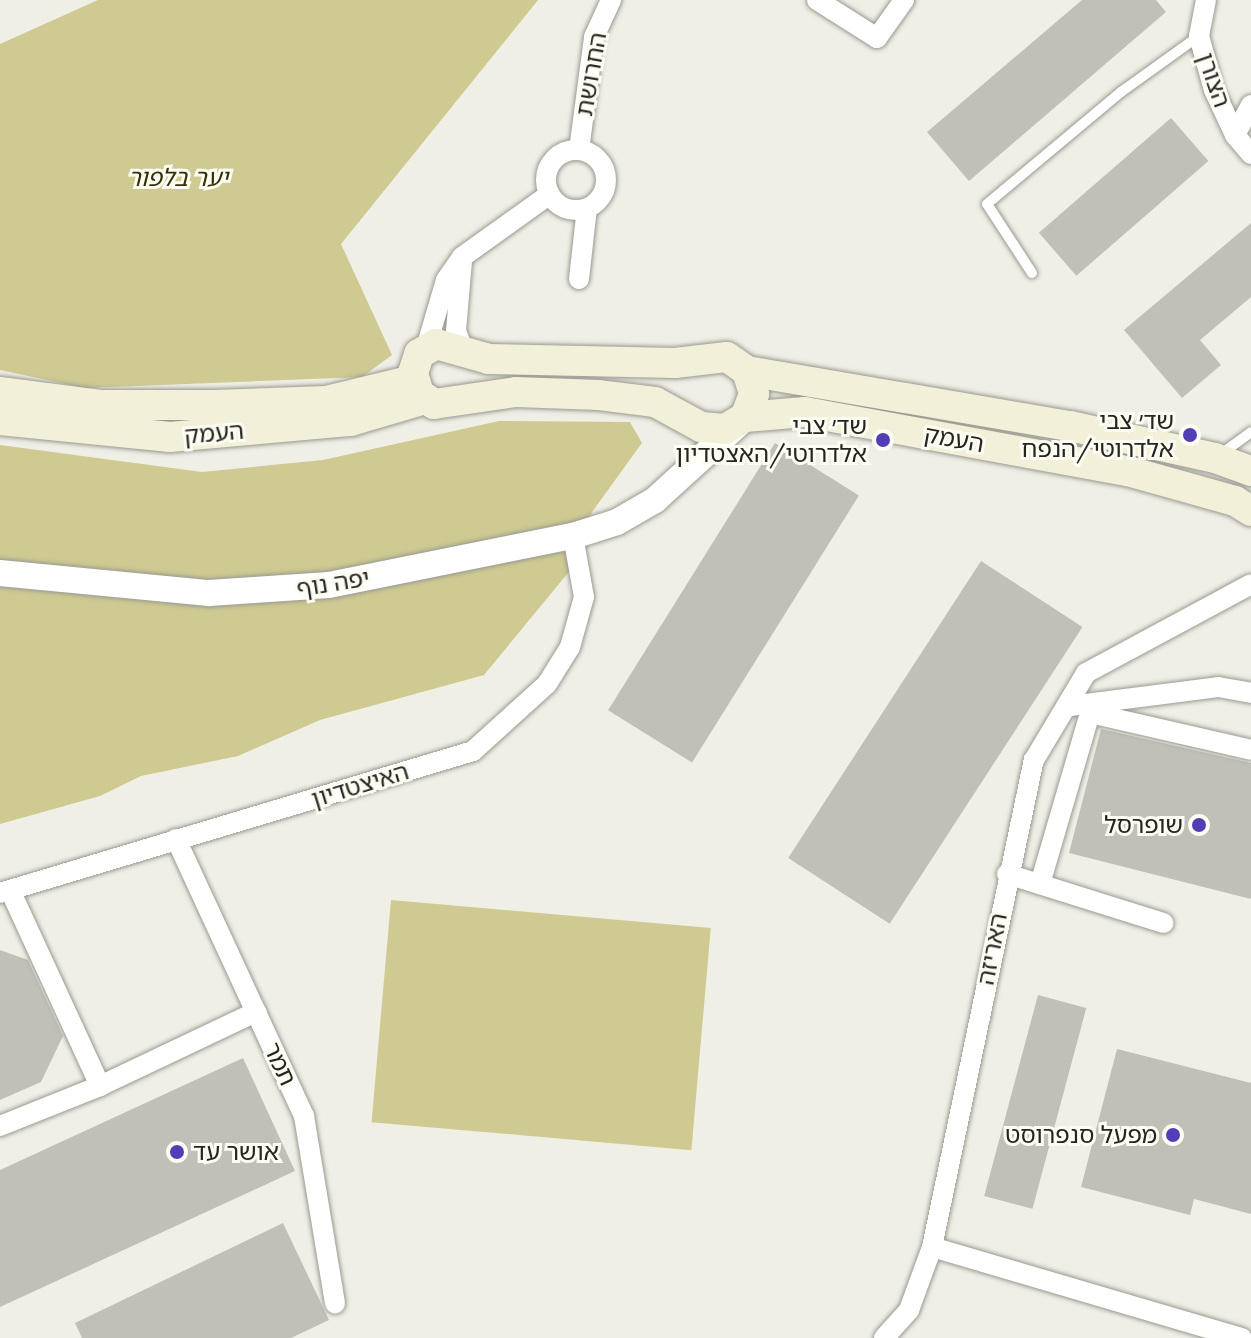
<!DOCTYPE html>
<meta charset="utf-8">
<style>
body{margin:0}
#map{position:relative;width:1251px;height:1338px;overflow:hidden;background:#efefe6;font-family:Lora,"Noto Sans Hebrew",serif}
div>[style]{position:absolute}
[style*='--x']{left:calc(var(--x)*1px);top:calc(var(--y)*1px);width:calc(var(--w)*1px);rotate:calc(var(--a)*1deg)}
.green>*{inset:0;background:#ceca92;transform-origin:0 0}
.building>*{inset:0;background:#c1c0b7;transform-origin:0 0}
.roads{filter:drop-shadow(0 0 2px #9a9991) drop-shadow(0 0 2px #9a9991)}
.service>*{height:10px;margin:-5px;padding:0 5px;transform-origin:5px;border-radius:5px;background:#fff}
.minor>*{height:20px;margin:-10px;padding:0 10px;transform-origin:10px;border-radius:10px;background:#fff}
.minor>.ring{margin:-10px;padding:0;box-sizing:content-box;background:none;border:20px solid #fff;border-radius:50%}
.tertiary>*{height:26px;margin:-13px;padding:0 13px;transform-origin:13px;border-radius:13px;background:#fff}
.secondary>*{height:30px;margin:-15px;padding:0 15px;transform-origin:15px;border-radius:15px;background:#f2f0d8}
.dots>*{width:22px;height:22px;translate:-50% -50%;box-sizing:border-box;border:4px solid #fdfcf3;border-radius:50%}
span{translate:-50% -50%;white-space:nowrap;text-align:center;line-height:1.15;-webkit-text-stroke:6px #fdfcf3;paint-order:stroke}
.street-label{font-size:24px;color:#242420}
.park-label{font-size:24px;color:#343107;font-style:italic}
.poi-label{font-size:24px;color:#242420}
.right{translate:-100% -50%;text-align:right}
.left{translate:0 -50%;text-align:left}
</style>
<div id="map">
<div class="green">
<div style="clip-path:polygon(98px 0,538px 0,341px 244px,392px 355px,362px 377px,85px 388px,0 370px,0 44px)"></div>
<div style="clip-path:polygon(499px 421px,630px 422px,642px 443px,592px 512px,577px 562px,484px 675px,320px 720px,238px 756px,141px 776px,100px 796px,0 824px,0 445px,202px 472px,323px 460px)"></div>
<div style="left:391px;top:900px;width:321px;height:223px;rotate:5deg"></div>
</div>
<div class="building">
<div style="clip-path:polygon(1082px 0,1156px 0,1166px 12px,969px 181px,927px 132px)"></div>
<div style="left:1171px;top:118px;width:57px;height:175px;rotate:49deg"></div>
<div style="clip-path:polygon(1251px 223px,1251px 297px,1200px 340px,1221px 365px,1182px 398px,1124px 330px)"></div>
<div style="left:775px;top:443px;width:99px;height:315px;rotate:32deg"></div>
<div style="left:981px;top:561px;width:121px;height:354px;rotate:33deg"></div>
<div style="clip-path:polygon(1101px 729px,1251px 763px,1251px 899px,1069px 853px)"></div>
<div style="clip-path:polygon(0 950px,28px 960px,63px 1036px,41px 1082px,0 1100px)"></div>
<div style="left:1038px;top:995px;width:50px;height:208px;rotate:15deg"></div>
<div style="clip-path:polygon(1117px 1049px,1251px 1083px,1251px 1214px,1194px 1199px,1190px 1215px,1081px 1187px)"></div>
<div style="clip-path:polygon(243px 1058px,295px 1171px,0 1307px,0 1170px)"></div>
<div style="clip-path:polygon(283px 1223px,329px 1320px,291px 1338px,82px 1338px,75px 1323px)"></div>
</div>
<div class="roads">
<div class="service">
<div style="--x:1032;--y:273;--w:82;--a:-123.1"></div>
<div style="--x:987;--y:204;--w:175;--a:-39.9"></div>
<div style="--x:1121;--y:92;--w:96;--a:-35.7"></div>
<div style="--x:1221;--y:454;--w:37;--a:-36"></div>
</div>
<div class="minor">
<div style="--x:817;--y:0;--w:71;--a:32.3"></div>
<div style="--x:877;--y:38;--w:47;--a:-54.6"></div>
<div style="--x:1206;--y:0;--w:37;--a:101"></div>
<div style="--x:1199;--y:36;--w:56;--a:74.5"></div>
<div style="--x:1214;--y:90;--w:50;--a:65"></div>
<div style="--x:1235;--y:135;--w:25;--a:50"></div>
<div style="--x:1235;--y:135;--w:34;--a:-62"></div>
<div style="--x:579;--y:150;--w:114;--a:-82.4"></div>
<div style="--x:594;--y:37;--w:41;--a:-65.3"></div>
<div class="ring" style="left:546px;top:150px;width:40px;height:40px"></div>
<div style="--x:462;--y:261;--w:70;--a:94.9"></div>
<div style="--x:456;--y:331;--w:22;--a:69"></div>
<div style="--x:579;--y:279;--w:71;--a:-83.6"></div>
<div style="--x:426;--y:348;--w:71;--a:-73.6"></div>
<div style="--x:446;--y:280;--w:28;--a:-55"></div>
<div style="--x:462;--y:257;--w:108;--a:-35.6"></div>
<div style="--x:1070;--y:706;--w:149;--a:-7.3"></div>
<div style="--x:1218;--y:687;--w:34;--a:10"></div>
<div style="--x:176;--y:839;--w:305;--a:65.2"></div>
<div style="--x:304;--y:1116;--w:190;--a:80.6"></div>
<div style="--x:1007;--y:874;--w:164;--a:17.4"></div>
<div style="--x:1040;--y:884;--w:178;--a:-73.7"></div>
<div style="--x:1090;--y:713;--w:165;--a:12.9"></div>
<div style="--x:10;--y:890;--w:216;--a:65.3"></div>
<div style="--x:0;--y:893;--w:494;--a:-16.7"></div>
<div style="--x:473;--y:751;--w:100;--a:-42.2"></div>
<div style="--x:547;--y:684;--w:44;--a:-58.1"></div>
<div style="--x:570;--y:647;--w:52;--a:-74.4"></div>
<div style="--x:584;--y:597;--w:62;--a:-100.2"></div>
<div style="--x:0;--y:1126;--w:108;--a:-21.8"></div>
<div style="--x:100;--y:1086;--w:173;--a:-25.4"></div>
<div style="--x:932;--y:1247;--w:323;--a:16.4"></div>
<div style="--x:884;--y:1338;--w:38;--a:-48"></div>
<div style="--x:909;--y:1310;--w:67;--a:-69.9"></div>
<div style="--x:932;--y:1247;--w:498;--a:-78.2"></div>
<div style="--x:1034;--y:760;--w:101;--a:-59.1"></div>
<div style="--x:1086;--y:673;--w:187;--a:-28.3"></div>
</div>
<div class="tertiary">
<div style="--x:0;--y:573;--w:210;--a:5.5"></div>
<div style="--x:209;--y:593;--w:120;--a:-3.8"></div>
<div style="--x:329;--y:585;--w:249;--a:-11.4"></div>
<div style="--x:573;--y:536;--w:46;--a:-17.7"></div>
<div style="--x:617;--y:522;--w:44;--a:-30.1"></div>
<div style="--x:655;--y:500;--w:111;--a:-42.4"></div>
</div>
<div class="secondary">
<div style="--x:436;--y:344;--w:55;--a:15.8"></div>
<div style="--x:489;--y:359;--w:186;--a:1.2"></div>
<div style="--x:675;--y:363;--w:52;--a:-6.6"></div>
<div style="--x:727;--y:357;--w:24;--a:35"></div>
<div style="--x:747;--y:371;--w:24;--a:73"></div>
<div style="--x:754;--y:394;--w:25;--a:111"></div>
<div style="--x:745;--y:417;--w:23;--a:149"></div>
<div style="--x:725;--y:429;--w:24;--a:-175"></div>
<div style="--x:701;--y:427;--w:52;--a:-151.5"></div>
<div style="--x:655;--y:402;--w:56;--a:-172.9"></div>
<div style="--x:599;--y:395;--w:83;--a:-177.9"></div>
<div style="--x:516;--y:392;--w:83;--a:171.7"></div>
<div style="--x:434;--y:404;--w:18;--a:-146"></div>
<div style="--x:419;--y:394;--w:22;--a:-106"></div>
<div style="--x:413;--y:373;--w:20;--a:-72"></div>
<div style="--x:419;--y:354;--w:20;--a:-30"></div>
<div style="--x:747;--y:371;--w:328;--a:9.7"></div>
<div style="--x:1070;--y:426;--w:148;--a:12.4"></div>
<div style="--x:1215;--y:458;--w:38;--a:20"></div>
<div style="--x:0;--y:392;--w:103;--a:7.3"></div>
<div style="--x:102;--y:405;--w:113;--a:0"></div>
<div style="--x:215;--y:405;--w:111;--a:-2.1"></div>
<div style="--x:326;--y:401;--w:89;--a:-13.6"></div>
<div style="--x:745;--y:417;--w:60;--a:-4.8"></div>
<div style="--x:805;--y:412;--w:328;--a:10.4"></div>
<div style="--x:1128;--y:471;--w:111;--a:15.7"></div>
<div style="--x:1235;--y:501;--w:19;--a:32"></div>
<div style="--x:0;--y:420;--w:171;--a:5.7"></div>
<div style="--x:170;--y:437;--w:182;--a:-5.1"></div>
<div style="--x:351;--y:421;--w:77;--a:-16.6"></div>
</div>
</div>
<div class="dots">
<div style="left:1190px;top:435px;background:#533eb6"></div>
<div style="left:883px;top:440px;background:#533eb6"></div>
<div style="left:1199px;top:825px;background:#533eb6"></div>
<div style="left:1173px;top:1135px;background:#533eb6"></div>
<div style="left:177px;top:1152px;background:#533eb6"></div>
</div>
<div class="street-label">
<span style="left:591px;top:74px;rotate:-80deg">החרושת</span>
<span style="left:1214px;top:80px;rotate:71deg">הצורן</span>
<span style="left:214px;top:433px;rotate:-5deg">העמק</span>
<span style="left:954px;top:439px;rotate:10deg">העמק</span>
<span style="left:333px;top:583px;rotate:-9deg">יפה נוף</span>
<span style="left:360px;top:785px;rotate:-17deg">האיצטדיון</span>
<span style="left:992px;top:949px;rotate:-79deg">האריזה</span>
<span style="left:280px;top:1064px;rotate:65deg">תמר</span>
</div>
<div class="park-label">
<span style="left:178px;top:178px">יער בלפור</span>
</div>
<div class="poi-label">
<span class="right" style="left:1174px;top:435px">שד׳ צבי<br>אלדרוטי/הנפח</span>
<span class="right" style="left:867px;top:440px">שד׳ צבי<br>אלדרוטי/האצטדיון</span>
<span class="right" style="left:1183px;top:825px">שופרסל</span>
<span class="right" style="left:1157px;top:1135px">מפעל סנפרוסט</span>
<span class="left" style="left:193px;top:1152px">אושר עד</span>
</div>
</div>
